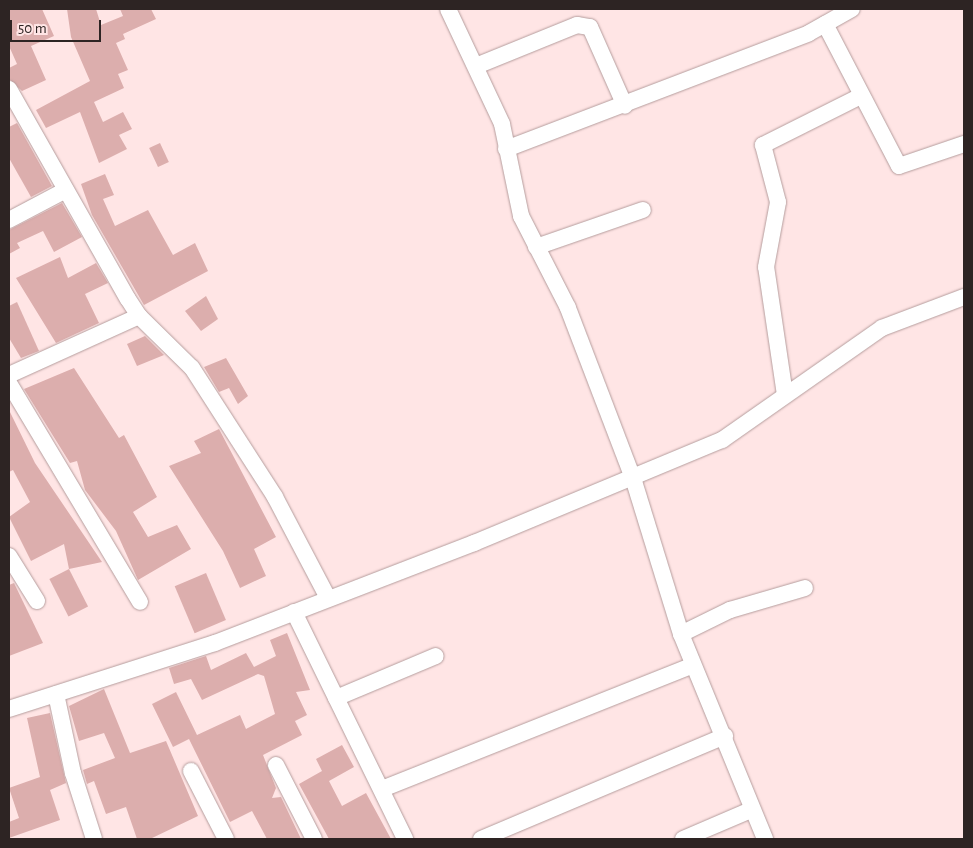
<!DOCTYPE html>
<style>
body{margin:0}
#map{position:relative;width:973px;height:848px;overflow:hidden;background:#ffe5e5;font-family:"Alegreya Sans",sans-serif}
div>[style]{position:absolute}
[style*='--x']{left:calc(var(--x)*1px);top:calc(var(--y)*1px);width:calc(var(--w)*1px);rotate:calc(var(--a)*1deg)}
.building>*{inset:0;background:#dcaead;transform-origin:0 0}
.roads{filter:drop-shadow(0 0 1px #b59d9d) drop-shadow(0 0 1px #b59d9d)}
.minor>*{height:16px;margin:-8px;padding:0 8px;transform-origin:8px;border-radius:8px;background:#fff}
span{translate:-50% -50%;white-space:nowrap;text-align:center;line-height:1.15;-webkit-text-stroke:4.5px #ffe5e5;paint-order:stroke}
.frame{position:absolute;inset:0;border:10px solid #2d2423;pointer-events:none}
.scale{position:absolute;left:10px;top:20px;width:91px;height:22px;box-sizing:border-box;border:2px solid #2d2423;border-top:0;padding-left:6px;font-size:15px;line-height:18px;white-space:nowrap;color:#2d2423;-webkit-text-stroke:4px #ffe5e5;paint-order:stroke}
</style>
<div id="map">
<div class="building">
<div style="clip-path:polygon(9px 9px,42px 9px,54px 36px,31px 46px,46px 80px,22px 91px,9px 79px,9px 68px,17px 64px,9px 46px)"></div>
<div style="clip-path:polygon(67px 9px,96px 9px,101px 25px,123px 16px,120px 9px,151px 9px,156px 19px,123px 34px,125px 39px,116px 43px,128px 70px,118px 74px,124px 88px,94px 102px,103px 122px,123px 112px,132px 129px,119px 135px,127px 149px,99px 163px,80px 112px,46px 128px,36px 110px,90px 81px,71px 37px)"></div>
<div style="clip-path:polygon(17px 123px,52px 186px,31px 197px,9px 158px,9px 127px)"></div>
<div style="left:160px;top:143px;width:21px;height:12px;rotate:65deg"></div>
<div style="clip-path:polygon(105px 174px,114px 195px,103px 199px,115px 226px,148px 210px,173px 255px,195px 243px,208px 271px,144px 305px,92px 215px,81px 184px)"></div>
<div style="clip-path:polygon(62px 203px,82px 237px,54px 252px,43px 231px,17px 243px,20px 248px,9px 254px,9px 230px)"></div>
<div style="clip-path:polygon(60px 257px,68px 278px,96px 263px,108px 283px,85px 294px,99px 323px,56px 343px,16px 278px)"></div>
<div style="clip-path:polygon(206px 296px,218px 319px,201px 331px,185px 311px)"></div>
<div style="clip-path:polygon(17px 302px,39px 351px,21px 358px,9px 338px,9px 306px)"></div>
<div style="clip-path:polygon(145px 336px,164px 355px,137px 366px,127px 344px)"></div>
<div style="clip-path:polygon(226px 358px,248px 396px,238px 404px,229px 388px,219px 392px,204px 367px)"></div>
<div style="clip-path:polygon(74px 368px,119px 438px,124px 435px,157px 497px,133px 512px,148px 537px,177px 525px,191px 549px,138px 580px,116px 531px,85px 490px,77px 461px,70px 463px,24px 389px)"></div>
<div style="clip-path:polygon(9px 410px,35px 463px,102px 562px,69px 569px,64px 544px,31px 561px,9px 517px,30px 502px,13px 470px,9px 472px)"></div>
<div style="clip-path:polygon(219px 429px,276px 537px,254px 549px,266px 576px,240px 588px,223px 551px,169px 466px,201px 453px,194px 441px)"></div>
<div style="left:69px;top:569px;width:42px;height:22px;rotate:63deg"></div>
<div style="left:206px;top:573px;width:51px;height:34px;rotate:67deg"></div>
<div style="clip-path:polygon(14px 583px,43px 643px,9px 656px,9px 585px)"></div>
<div style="clip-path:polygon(287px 633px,310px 690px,296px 692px,307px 715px,295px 721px,302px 735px,263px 755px,276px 788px,272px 798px,281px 797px,301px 839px,267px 839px,252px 811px,230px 822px,189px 739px,173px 747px,152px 704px,176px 692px,197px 735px,240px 715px,246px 729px,275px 714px,264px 676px,258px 674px,202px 700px,191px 679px,174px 684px,169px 668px,206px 656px,211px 670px,246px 653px,254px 667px,276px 656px,270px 640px)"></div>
<div style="clip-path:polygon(104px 689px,130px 753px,166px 741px,198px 816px,150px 839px,137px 839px,126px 807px,106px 814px,94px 781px,87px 784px,83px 770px,115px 758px,104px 733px,79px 741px,69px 706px)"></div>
<div style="clip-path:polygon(50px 713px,66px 783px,50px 790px,60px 820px,9px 838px,9px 822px,19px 818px,9px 788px,40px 777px,27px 718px)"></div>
<div style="clip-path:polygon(342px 745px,354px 767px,329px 781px,342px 806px,366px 793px,391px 839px,329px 839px,299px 784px,322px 771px,316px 759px)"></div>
</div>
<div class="roads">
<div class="minor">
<div style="--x:448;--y:9;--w:127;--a:64.8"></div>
<div style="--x:502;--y:124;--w:94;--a:78.3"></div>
<div style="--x:521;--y:216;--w:103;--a:62.9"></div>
<div style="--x:568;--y:308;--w:182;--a:69.1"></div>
<div style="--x:633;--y:478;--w:163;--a:72.9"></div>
<div style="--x:681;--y:634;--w:222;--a:67.7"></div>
<div style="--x:825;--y:24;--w:160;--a:62.5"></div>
<div style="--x:899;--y:166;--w:69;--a:-18.7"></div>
<div style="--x:476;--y:66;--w:109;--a:-22.1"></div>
<div style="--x:577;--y:25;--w:13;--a:9"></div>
<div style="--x:590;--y:27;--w:86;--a:66.1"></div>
<div style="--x:9;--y:89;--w:241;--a:60.5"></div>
<div style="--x:128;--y:299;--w:20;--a:57"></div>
<div style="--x:139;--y:316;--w:74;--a:44.5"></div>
<div style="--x:192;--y:368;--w:153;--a:57.2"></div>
<div style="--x:275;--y:497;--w:114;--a:62.3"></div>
<div style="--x:506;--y:149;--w:324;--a:-20.9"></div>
<div style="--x:809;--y:33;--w:49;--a:-29.2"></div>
<div style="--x:9;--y:220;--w:64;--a:-27.8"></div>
<div style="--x:536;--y:247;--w:113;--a:-19.1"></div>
<div style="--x:9;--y:375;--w:143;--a:-24.4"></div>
<div style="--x:9;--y:383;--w:255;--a:59.1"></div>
<div style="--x:785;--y:395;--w:129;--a:-98.4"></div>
<div style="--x:766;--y:267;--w:66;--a:-79.5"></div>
<div style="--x:778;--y:202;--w:59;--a:-104.7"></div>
<div style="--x:763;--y:145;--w:110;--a:-26.6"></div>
<div style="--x:9;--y:556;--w:53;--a:58.1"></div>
<div style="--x:294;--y:612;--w:253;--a:63.9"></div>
<div style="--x:681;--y:634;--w:55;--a:-26.1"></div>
<div style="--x:730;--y:610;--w:78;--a:-16.3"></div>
<div style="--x:56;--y:694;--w:81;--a:77.9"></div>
<div style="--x:73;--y:773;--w:69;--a:72.3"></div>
<div style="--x:336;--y:698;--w:108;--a:-22.8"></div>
<div style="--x:9;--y:709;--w:216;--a:-17.8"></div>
<div style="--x:215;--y:643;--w:278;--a:-21.1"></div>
<div style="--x:474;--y:543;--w:269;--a:-22.6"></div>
<div style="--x:722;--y:440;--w:195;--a:-35"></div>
<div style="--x:882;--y:328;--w:88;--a:-20.7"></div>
<div style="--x:276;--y:765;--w:83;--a:62.8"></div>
<div style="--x:191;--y:771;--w:76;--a:62.8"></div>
<div style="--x:382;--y:789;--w:335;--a:-21.7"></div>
<div style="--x:481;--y:839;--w:265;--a:-22.9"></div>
<div style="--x:683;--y:839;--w:74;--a:-23.1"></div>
</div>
</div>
<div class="frame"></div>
<div class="scale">50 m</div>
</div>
